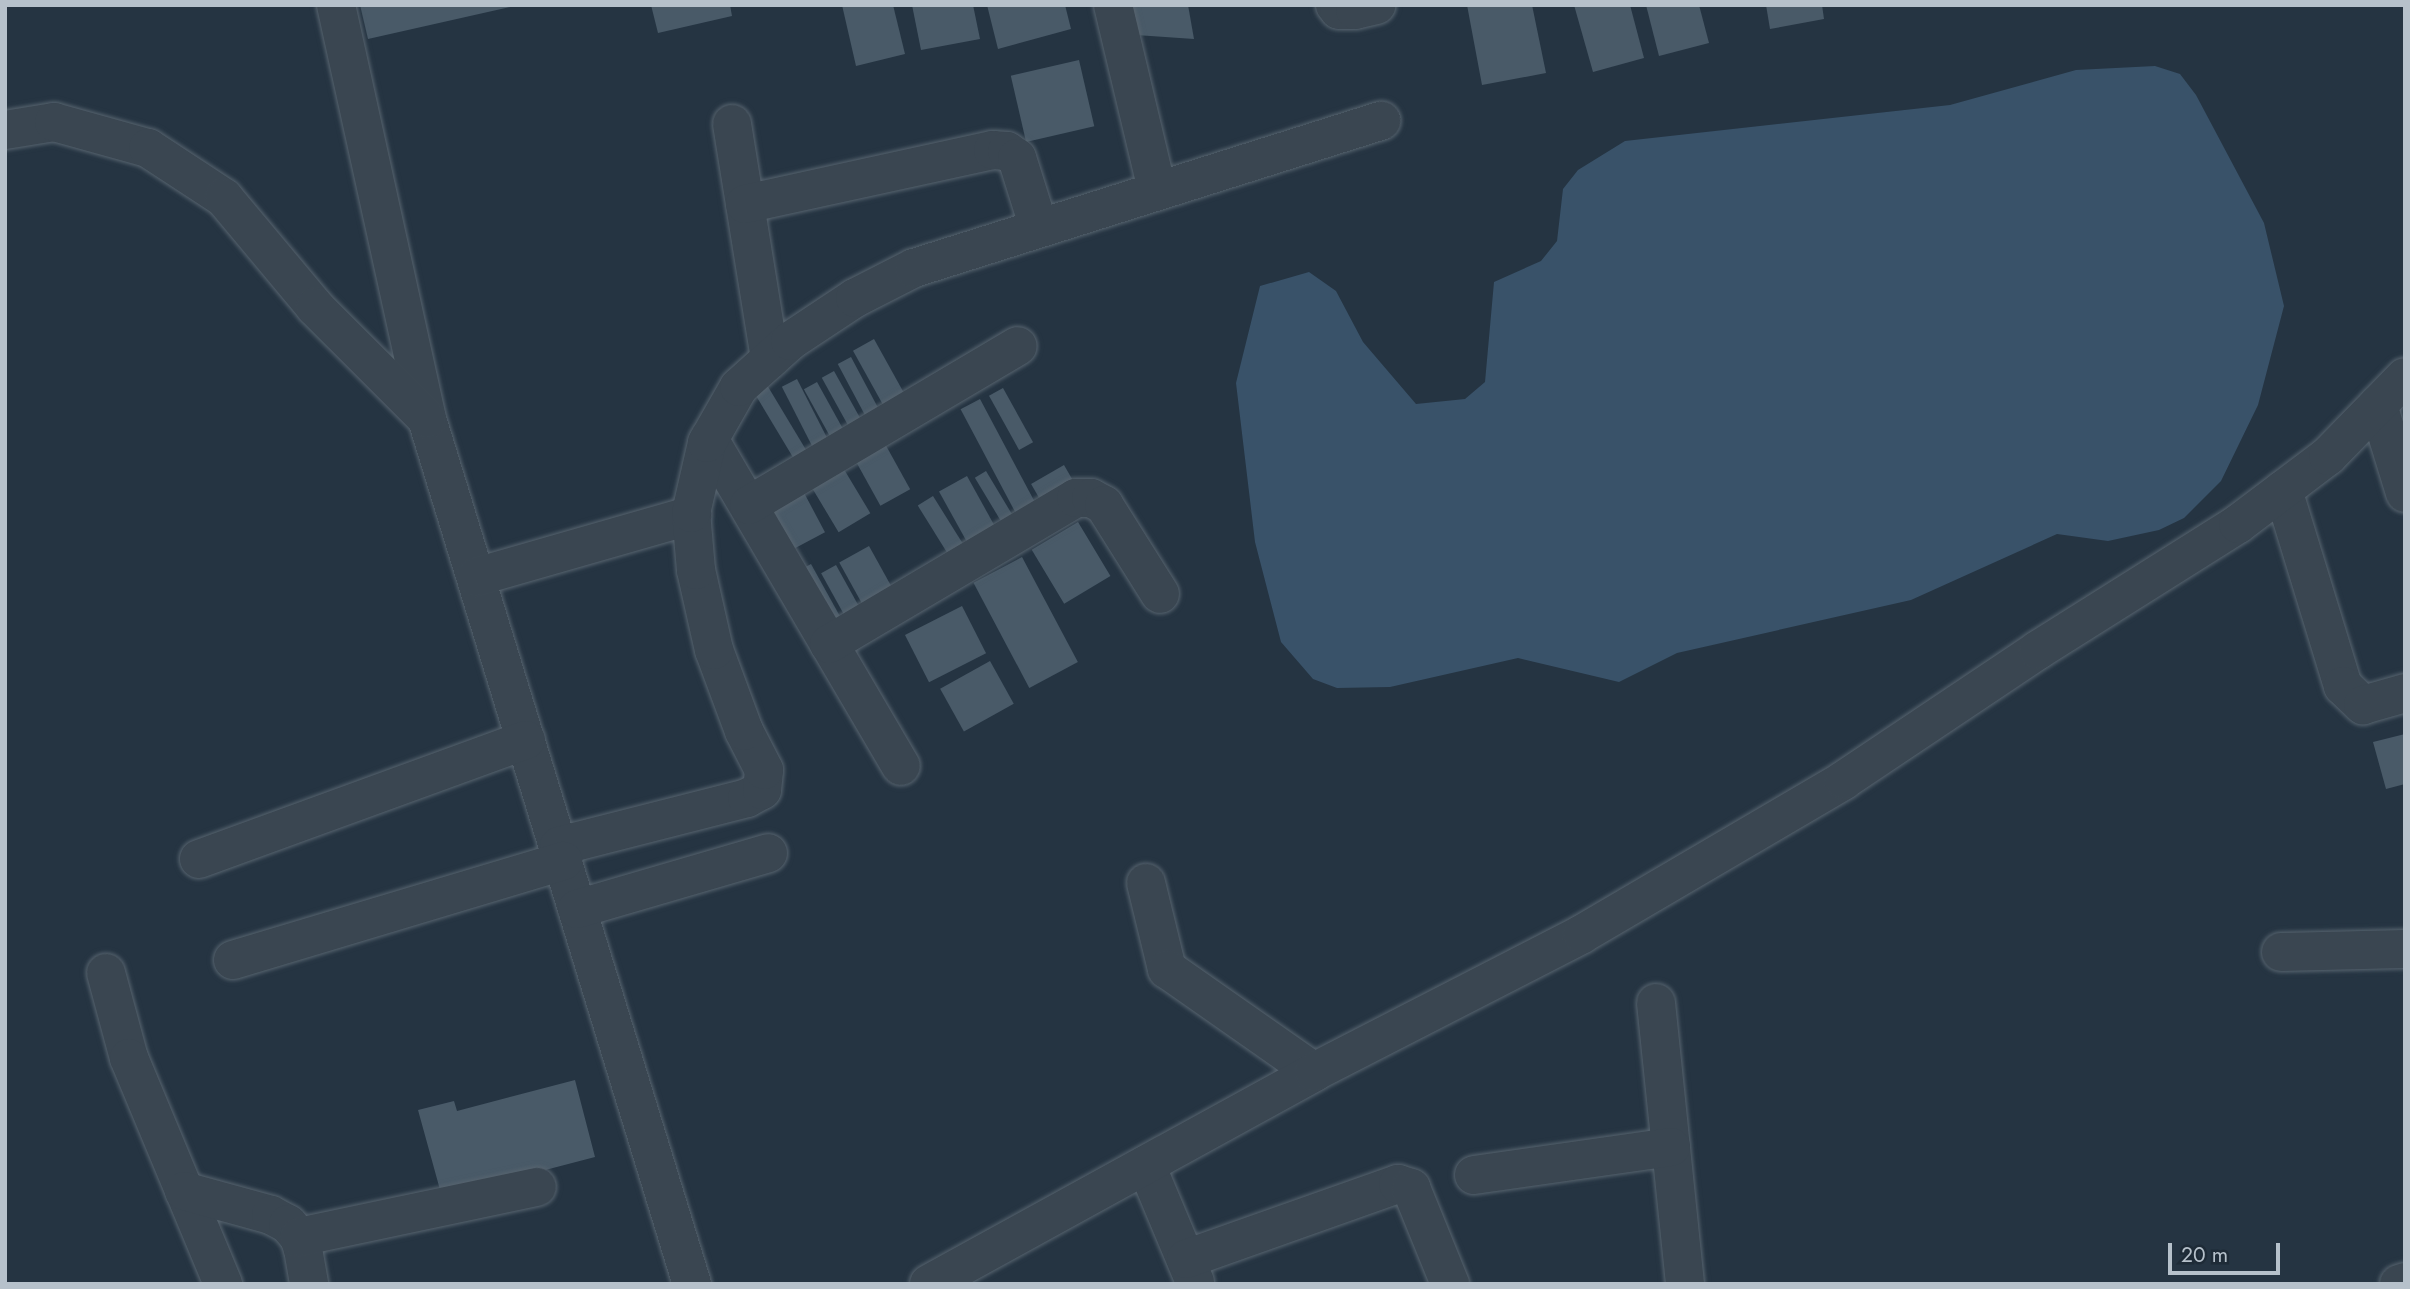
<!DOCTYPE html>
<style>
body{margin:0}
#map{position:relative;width:2410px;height:1289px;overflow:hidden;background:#253442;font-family:Jost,sans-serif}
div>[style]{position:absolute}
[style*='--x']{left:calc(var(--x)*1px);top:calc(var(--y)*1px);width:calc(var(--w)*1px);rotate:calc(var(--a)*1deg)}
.water>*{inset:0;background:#395269}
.building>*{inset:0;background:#495a68;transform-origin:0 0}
.roads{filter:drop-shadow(0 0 2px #57646f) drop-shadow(0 0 2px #57646f)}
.minor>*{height:38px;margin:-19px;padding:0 19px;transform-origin:19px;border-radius:19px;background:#3a4651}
span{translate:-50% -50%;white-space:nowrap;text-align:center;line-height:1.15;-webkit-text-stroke:5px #1e2b37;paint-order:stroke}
.frame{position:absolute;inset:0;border:7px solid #b6c1cb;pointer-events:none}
.scale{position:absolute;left:2168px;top:1243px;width:112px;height:32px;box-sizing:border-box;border:4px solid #b6c1cb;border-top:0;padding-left:9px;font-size:21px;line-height:24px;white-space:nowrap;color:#b6c1cb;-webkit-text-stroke:5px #1e2b37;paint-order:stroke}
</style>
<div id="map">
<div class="water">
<div style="clip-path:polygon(2155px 66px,2180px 74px,2196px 95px,2264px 223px,2284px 306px,2258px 405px,2221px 481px,2184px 518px,2159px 530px,2108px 541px,2057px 534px,1911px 600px,1677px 653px,1619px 682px,1518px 658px,1390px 687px,1337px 688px,1313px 679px,1281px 642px,1255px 542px,1236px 383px,1260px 286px,1309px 272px,1336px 291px,1363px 342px,1416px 404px,1465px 399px,1485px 382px,1494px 282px,1541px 261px,1557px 241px,1563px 189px,1578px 170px,1625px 141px,1950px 105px,2076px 70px)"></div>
</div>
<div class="building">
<div style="clip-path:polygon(360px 5px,515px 5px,515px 6px,368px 39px)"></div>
<div style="clip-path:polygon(651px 5px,730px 5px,732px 16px,658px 33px)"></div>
<div style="clip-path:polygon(842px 5px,893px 5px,905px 54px,856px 66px)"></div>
<div style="clip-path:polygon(912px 5px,973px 5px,980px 39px,921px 50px)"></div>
<div style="clip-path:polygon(987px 5px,1065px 5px,1071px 29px,998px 49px)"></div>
<div style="clip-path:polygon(1132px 5px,1188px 5px,1194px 39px,1136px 35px)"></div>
<div style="clip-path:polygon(1467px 5px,1532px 5px,1546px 73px,1482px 85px)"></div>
<div style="clip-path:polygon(1574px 5px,1630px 5px,1644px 58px,1593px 72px)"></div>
<div style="clip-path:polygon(1646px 5px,1699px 5px,1709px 43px,1659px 56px)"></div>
<div style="clip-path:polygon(1766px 5px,1822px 5px,1824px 19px,1770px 29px)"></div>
<div style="left:1079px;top:60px;width:68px;height:70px;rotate:77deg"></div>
<div style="left:874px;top:339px;width:71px;height:24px;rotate:61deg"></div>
<div style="left:851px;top:357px;width:72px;height:15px;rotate:62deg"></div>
<div style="left:834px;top:371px;width:65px;height:14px;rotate:61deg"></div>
<div style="left:797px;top:379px;width:77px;height:17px;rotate:63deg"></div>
<div style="left:764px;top:380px;width:94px;height:15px;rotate:59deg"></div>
<div style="left:817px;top:382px;width:68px;height:15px;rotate:61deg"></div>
<div style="left:1003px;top:388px;width:62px;height:16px;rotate:61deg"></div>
<div style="left:980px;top:399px;width:125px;height:22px;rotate:62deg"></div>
<div style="left:884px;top:442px;width:54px;height:34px;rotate:61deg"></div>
<div style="left:1064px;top:465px;width:30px;height:38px;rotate:60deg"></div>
<div style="left:842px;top:466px;width:55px;height:37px;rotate:59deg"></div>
<div style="left:986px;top:471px;width:61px;height:13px;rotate:59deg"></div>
<div style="left:967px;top:476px;width:68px;height:32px;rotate:61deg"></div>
<div style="left:802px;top:489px;width:49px;height:40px;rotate:62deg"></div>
<div style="left:933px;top:496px;width:57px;height:18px;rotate:58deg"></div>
<div style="left:1078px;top:522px;width:63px;height:54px;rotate:59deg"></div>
<div style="left:869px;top:546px;width:58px;height:34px;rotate:61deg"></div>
<div style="left:1022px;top:557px;width:119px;height:55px;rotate:62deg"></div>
<div style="left:811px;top:564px;width:68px;height:16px;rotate:61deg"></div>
<div style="left:836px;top:565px;width:56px;height:17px;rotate:61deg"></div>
<div style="left:962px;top:606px;width:53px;height:64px;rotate:63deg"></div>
<div style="left:990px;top:661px;width:49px;height:57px;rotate:61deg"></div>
<div style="clip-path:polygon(2405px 734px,2405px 784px,2386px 789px,2373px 742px)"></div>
<div style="clip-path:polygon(575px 1080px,595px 1157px,442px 1197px,418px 1110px,454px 1101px,457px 1111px)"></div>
</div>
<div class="roads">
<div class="minor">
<div style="--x:336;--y:5;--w:424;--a:77.6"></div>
<div style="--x:427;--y:419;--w:905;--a:72.97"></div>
<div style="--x:1113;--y:5;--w:189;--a:76.6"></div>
<div style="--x:1335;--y:5;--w:6;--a:51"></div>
<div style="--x:1339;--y:10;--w:16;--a:0"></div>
<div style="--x:1355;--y:10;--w:22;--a:-13"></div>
<div style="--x:732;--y:124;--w:238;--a:80.8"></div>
<div style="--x:5;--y:130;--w:50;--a:-9.3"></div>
<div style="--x:54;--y:122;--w:98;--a:15.5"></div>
<div style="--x:148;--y:148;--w:91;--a:33.3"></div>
<div style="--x:224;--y:198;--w:142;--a:50.1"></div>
<div style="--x:315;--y:307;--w:158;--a:45"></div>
<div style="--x:745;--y:204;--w:254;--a:-12.3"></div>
<div style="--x:993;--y:150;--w:14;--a:4"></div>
<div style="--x:1007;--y:151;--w:12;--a:35"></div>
<div style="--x:1017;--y:158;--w:73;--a:72.6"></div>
<div style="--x:2378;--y:405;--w:92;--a:72.9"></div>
<div style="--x:709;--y:439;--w:379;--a:59.6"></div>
<div style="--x:2283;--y:490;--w:205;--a:73"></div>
<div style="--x:2343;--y:686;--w:28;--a:44"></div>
<div style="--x:2363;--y:705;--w:44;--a:-15.9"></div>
<div style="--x:749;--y:505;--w:312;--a:-30.6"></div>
<div style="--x:476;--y:577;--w:225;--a:-16"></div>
<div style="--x:829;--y:644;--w:287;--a:-30.6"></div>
<div style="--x:1076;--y:498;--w:15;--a:0"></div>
<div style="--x:1091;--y:498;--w:15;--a:28"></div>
<div style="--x:1104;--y:505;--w:105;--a:57.8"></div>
<div style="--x:559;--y:846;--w:194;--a:-14.3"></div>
<div style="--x:747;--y:798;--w:17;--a:-28"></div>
<div style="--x:762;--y:790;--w:20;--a:-84"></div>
<div style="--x:764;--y:770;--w:44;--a:-117.1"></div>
<div style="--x:744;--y:731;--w:86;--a:-110.3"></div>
<div style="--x:714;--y:650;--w:82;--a:-102.7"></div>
<div style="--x:696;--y:570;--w:57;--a:-95"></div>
<div style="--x:691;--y:513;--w:72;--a:-77.1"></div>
<div style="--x:707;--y:443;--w:64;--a:-60.3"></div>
<div style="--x:739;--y:387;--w:69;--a:-42"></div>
<div style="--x:790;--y:341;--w:78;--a:-33.5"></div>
<div style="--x:855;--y:298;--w:66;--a:-27"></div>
<div style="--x:914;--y:268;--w:490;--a:-17.5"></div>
<div style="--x:199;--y:859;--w:348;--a:-20"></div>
<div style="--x:1146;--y:883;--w:89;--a:76.3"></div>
<div style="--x:1167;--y:969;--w:179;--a:35"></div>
<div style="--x:577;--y:909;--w:199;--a:-16.3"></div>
<div style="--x:2281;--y:952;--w:124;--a:-1.4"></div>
<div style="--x:233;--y:960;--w:345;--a:-16.7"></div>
<div style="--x:106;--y:973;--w:88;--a:74.9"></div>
<div style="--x:129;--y:1058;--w:245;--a:67.4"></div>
<div style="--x:1656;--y:1003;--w:282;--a:84.1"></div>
<div style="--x:1146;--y:1165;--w:127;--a:67.3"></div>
<div style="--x:1474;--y:1175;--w:199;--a:-8.1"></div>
<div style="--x:184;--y:1191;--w:90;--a:15.4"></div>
<div style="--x:271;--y:1215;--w:19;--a:28"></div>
<div style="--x:288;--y:1224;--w:17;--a:50"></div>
<div style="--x:299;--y:1237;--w:13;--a:72"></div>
<div style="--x:303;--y:1249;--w:36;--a:80"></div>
<div style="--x:299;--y:1237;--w:243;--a:-11.9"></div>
<div style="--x:1186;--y:1259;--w:225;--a:-19.5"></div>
<div style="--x:1398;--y:1184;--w:14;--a:17"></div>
<div style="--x:1411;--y:1188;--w:104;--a:67.9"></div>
<div style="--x:929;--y:1284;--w:440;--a:-28.8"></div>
<div style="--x:1314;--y:1072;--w:301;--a:-27.2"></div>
<div style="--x:1582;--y:934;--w:304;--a:-30.4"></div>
<div style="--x:1844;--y:780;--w:234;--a:-33.8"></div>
<div style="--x:2038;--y:650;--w:236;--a:-32.2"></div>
<div style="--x:2238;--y:524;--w:113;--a:-37.1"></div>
<div style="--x:2328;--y:456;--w:110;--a:-45.7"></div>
<div style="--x:2399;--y:1284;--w:6;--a:-18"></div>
</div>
</div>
<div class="frame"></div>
<div class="scale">20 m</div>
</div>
